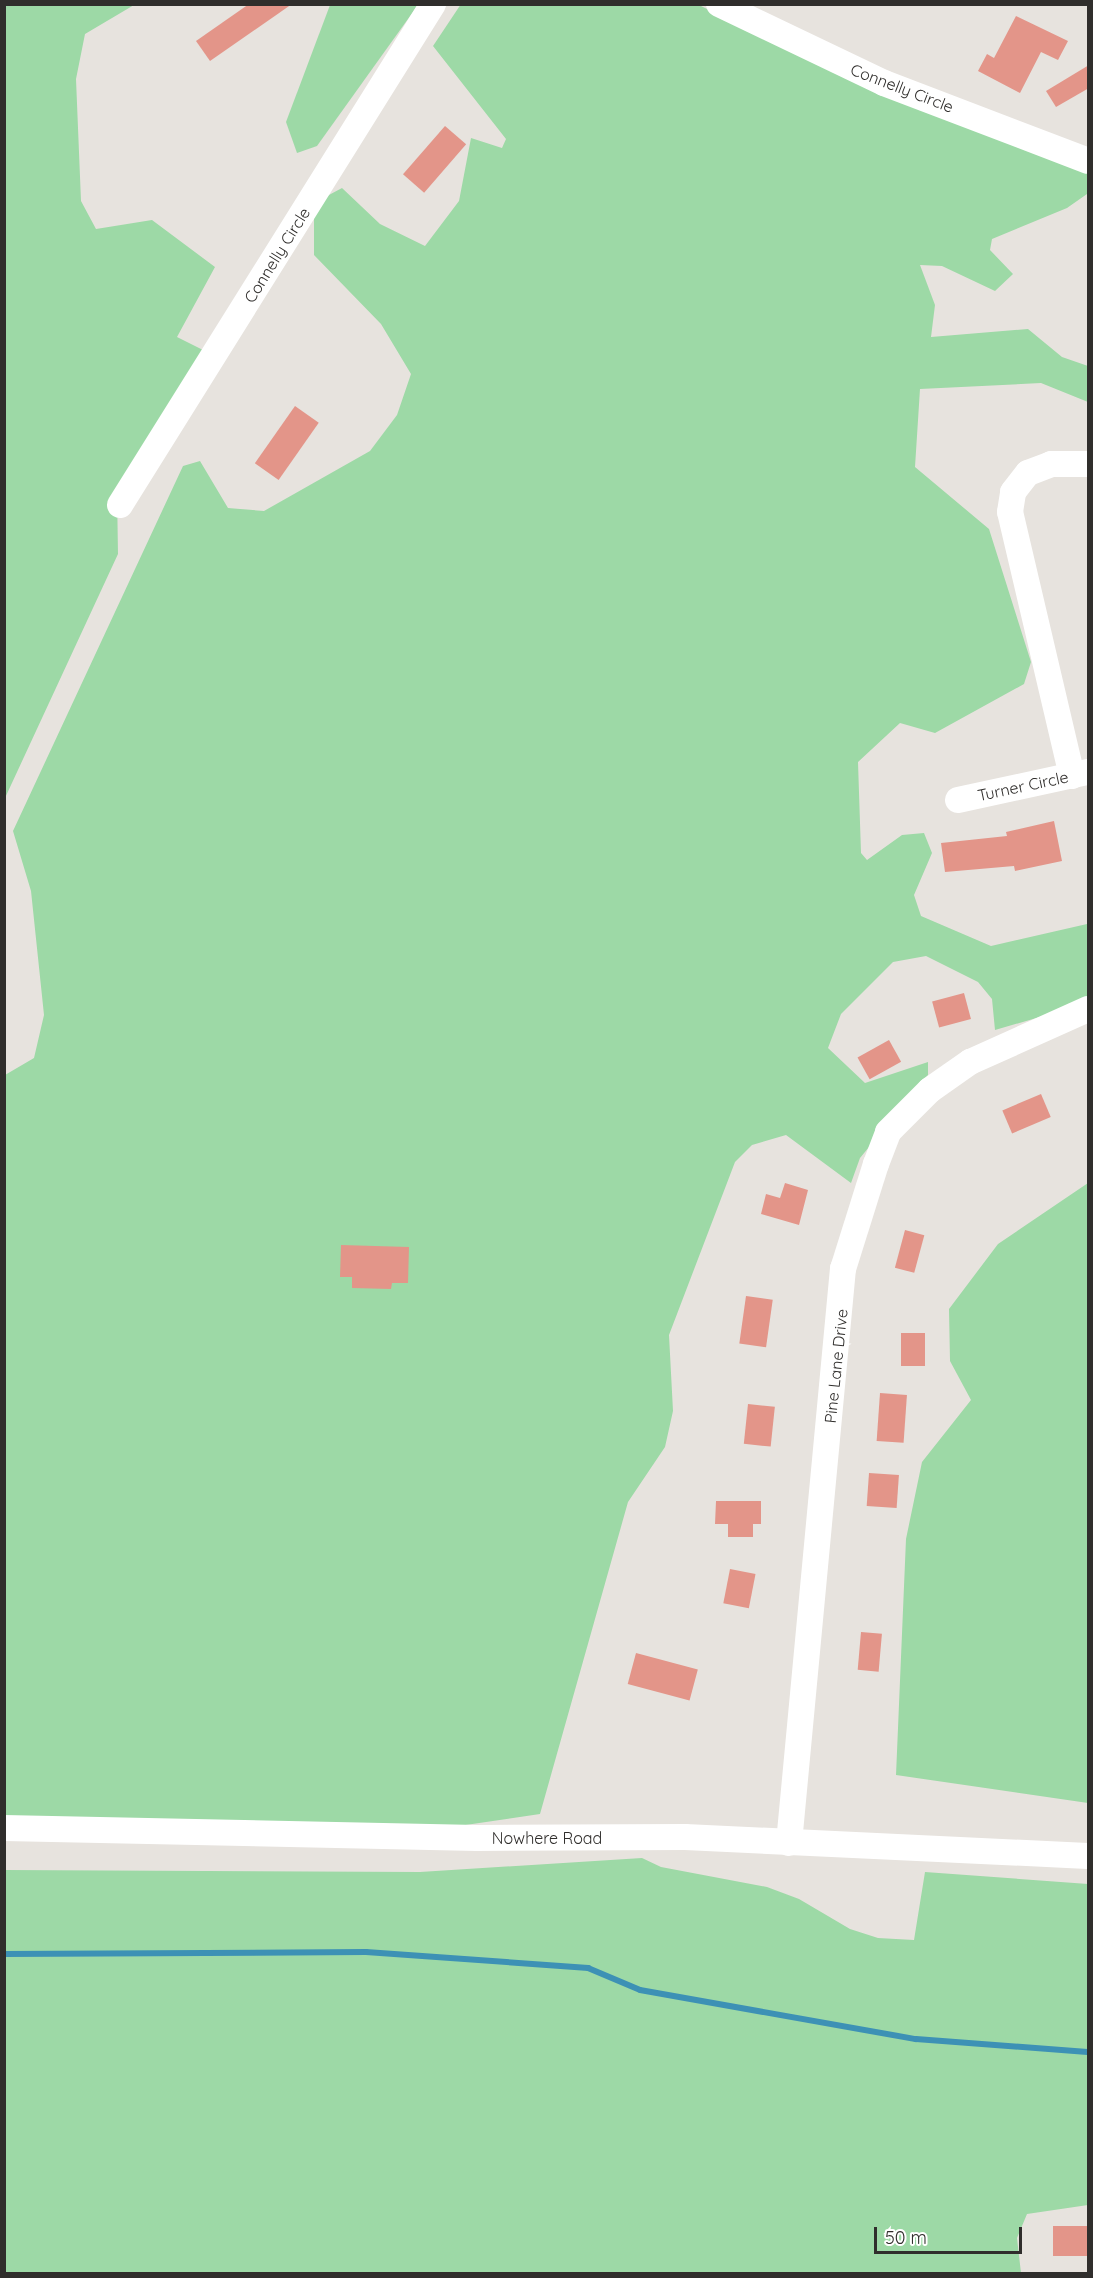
<!DOCTYPE html>
<style>
body{margin:0}
#map{position:relative;width:1093px;height:2278px;overflow:hidden;background:#e7e3de;font-family:Quicksand,sans-serif}
div>[style]{position:absolute}
[style*='--x']{left:calc(var(--x)*1px);top:calc(var(--y)*1px);width:calc(var(--w)*1px);rotate:calc(var(--a)*1deg)}
.green>*{inset:0;background:#9dd9a6}
.stream>*{height:6px;margin:-3px;padding:0 3px;transform-origin:3px;border-radius:3px;background:#3d91b5}
.building>*{inset:0;background:#e39589;transform-origin:0 0}
.minor>*{height:26px;margin:-13px;padding:0 13px;transform-origin:13px;border-radius:13px;background:#fff}
span{translate:-50% -50%;white-space:nowrap;text-align:center;line-height:1.15;-webkit-text-stroke:4.5px #fff;paint-order:stroke}
.street-label{font-size:16px;color:#302e2c}
.frame{position:absolute;inset:0;border:6px solid #302e2c;pointer-events:none}
.scale{position:absolute;left:874px;top:2227px;width:148px;height:27px;box-sizing:border-box;border:3px solid #302e2c;border-top:0;padding-left:8px;font-size:18px;line-height:21px;white-space:nowrap;color:#302e2c;-webkit-text-stroke:4px #fff;paint-order:stroke}
</style>
<div id="map">
<div class="green">
<div style="clip-path:polygon(461px 4px,699px 5px,851px 81px,1088px 172px,1087px 194px,1067px 208px,992px 239px,990px 250px,1013px 274px,995px 291px,942px 266px,920px 265px,935px 305px,931px 337px,1028px 329px,1062px 357px,1088px 366px,1088px 402px,1041px 383px,920px 389px,915px 467px,989px 529px,1031px 662px,1024px 684px,935px 733px,900px 723px,858px 762px,861px 853px,867px 860px,902px 835px,924px 833px,932px 853px,914px 895px,921px 916px,991px 946px,1087px 924px,1088px 1003px,995px 1030px,992px 999px,978px 982px,926px 956px,893px 962px,841px 1014px,828px 1048px,865px 1083px,928px 1062px,928px 1075px,860px 1158px,851px 1183px,786px 1135px,752px 1145px,735px 1162px,669px 1335px,673px 1411px,665px 1447px,628px 1502px,540px 1814px,445px 1828px,5px 1821px,5px 1075px,34px 1058px,44px 1015px,31px 891px,13px 831px,183px 466px,200px 461px,228px 508px,264px 511px,370px 451px,397px 415px,411px 374px,381px 324px,314px 255px,314px 203px,342px 188px,380px 224px,425px 246px,459px 201px,471px 138px,502px 148px,506px 139px,433px 46px)"></div>
<div style="clip-path:polygon(5px 5px,134px 5px,85px 34px,76px 79px,81px 201px,96px 229px,152px 220px,215px 267px,177px 337px,209px 353px,117px 491px,118px 554px,5px 798px)"></div>
<div style="clip-path:polygon(330px 5px,418px 5px,317px 146px,297px 153px,286px 122px)"></div>
<div style="clip-path:polygon(1088px 1183px,1088px 1803px,896px 1775px,906px 1539px,922px 1462px,971px 1400px,950px 1361px,949px 1309px,998px 1244px)"></div>
<div style="clip-path:polygon(642px 1858px,661px 1867px,767px 1887px,799px 1899px,850px 1929px,878px 1938px,914px 1940px,925px 1872px,1088px 1884px,1088px 2205px,1027px 2214px,1017px 2238px,1021px 2273px,5px 2273px,5px 1870px,420px 1872px)"></div>
</div>
<div class="stream">
<div style="--x:4;--y:1954;--w:362;--a:-0.3"></div>
<div style="--x:366;--y:1952;--w:223;--a:4.1"></div>
<div style="--x:588;--y:1968;--w:56;--a:22.9"></div>
<div style="--x:640;--y:1990;--w:280;--a:10.1"></div>
<div style="--x:916;--y:2039;--w:172;--a:4.3"></div>
</div>
<div class="building">
<div style="clip-path:polygon(249px 4px,292px 4px,210px 61px,196px 41px)"></div>
<div style="clip-path:polygon(1016px 16px,1068px 41px,1058px 60px,1041px 52px,1020px 93px,978px 71px,987px 54px,994px 58px)"></div>
<div style="clip-path:polygon(1089px 65px,1089px 88px,1056px 107px,1046px 91px)"></div>
<div style="left:445px;top:126px;width:28px;height:64px;rotate:41deg"></div>
<div style="left:295px;top:406px;width:29px;height:70px;rotate:35deg"></div>
<div style="clip-path:polygon(1054px 821px,1062px 861px,1015px 871px,1014px 866px,945px 872px,941px 843px,1007px 836px,1006px 832px)"></div>
<div style="left:964px;top:993px;width:27px;height:33px;rotate:75deg"></div>
<div style="left:889px;top:1040px;width:25px;height:36px;rotate:61deg"></div>
<div style="left:1041px;top:1094px;width:25px;height:42px;rotate:67deg"></div>
<div style="clip-path:polygon(785px 1183px,808px 1190px,799px 1225px,761px 1214px,766px 1194px,780px 1198px)"></div>
<div style="left:905px;top:1230px;width:20px;height:39px;rotate:15deg"></div>
<div style="clip-path:polygon(341px 1245px,409px 1247px,408px 1283px,392px 1283px,391px 1289px,352px 1288px,352px 1277px,340px 1277px)"></div>
<div style="left:746px;top:1296px;width:27px;height:48px;rotate:8deg"></div>
<div style="left:901px;top:1333px;width:24px;height:33px"></div>
<div style="left:880px;top:1393px;width:27px;height:48px;rotate:4deg"></div>
<div style="left:748px;top:1404px;width:27px;height:40px;rotate:6deg"></div>
<div style="left:869px;top:1473px;width:30px;height:33px;rotate:4deg"></div>
<div style="clip-path:polygon(716px 1501px,761px 1501px,761px 1524px,753px 1524px,753px 1537px,728px 1537px,728px 1524px,715px 1524px)"></div>
<div style="left:730px;top:1569px;width:26px;height:35px;rotate:11deg"></div>
<div style="left:861px;top:1632px;width:21px;height:38px;rotate:5deg"></div>
<div style="left:636px;top:1653px;width:64px;height:32px;rotate:15deg"></div>
<div style="left:1053px;top:2226px;width:36px;height:30px"></div>
</div>
<div class="minor">
<div style="--x:719;--y:4;--w:183;--a:25.6"></div>
<div style="--x:884;--y:83;--w:218;--a:20.9"></div>
<div style="--x:120;--y:505;--w:591;--a:-58"></div>
<div style="--x:1072;--y:776;--w:271;--a:-103.2"></div>
<div style="--x:1010;--y:512;--w:20;--a:-81"></div>
<div style="--x:1013;--y:492;--w:24;--a:-52"></div>
<div style="--x:1028;--y:473;--w:25;--a:-21"></div>
<div style="--x:1051;--y:464;--w:37;--a:0"></div>
<div style="--x:958;--y:800;--w:133;--a:-12.2"></div>
<div style="--x:4;--y:1828;--w:473;--a:1.2"></div>
<div style="--x:477;--y:1838;--w:208;--a:-0.3"></div>
<div style="--x:685;--y:1837;--w:403;--a:2.7"></div>
<div style="--x:789;--y:1843;--w:577;--a:-84.63"></div>
<div style="--x:843;--y:1269;--w:110;--a:-72.6"></div>
<div style="--x:876;--y:1164;--w:34;--a:-69"></div>
<div style="--x:888;--y:1132;--w:59;--a:-45"></div>
<div style="--x:930;--y:1090;--w:49;--a:-35"></div>
<div style="--x:970;--y:1062;--w:129;--a:-24.2"></div>
</div>
<div class="street-label">
<span style="left:902px;top:88px;rotate:21deg">Connelly Circle</span>
<span style="left:277px;top:255px;rotate:-58deg">Connelly Circle</span>
<span style="left:1023px;top:786px;rotate:-12deg">Turner Circle</span>
<span style="left:836px;top:1366px;rotate:-84deg">Pine Lane Drive</span>
<span style="left:547px;top:1838px">Nowhere Road</span>
</div>
<div class="frame"></div>
<div class="scale">50 m</div>
</div>
